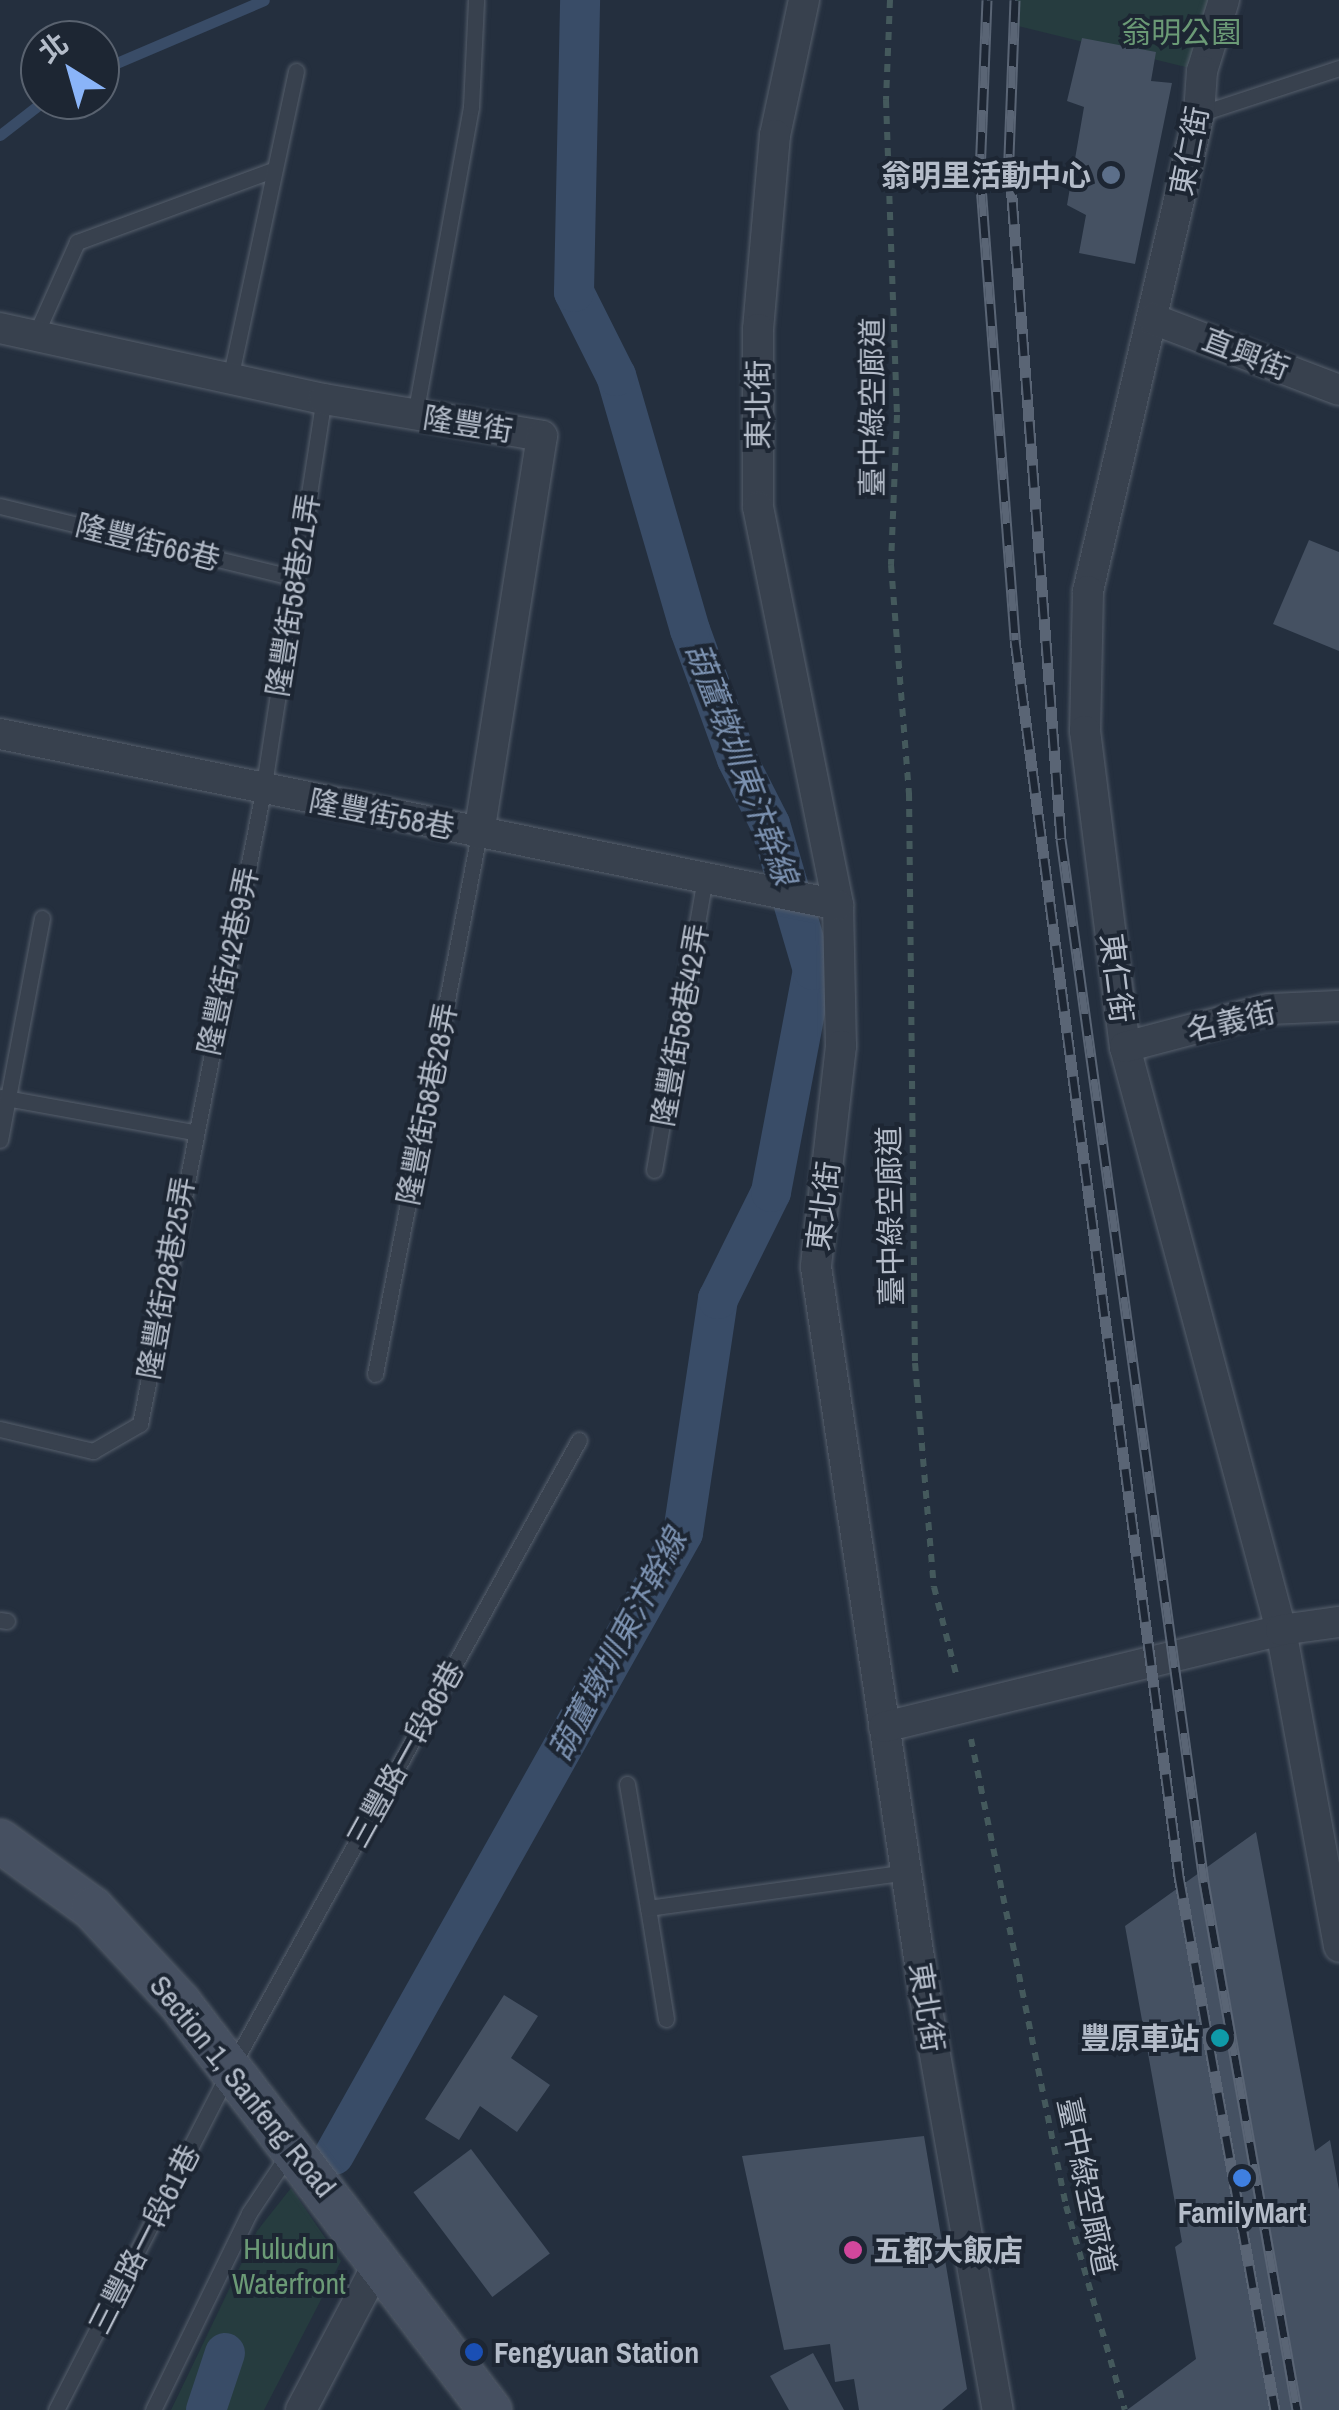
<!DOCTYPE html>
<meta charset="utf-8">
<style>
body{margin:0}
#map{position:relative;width:1339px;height:2410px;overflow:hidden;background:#242f3e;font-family:"Archivo Narrow","Noto Sans TC",sans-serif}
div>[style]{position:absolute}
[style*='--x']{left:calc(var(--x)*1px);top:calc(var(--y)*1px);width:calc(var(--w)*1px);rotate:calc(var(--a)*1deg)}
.green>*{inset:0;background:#263c3f}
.stream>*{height:11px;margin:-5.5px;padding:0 5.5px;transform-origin:5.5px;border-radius:5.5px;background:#394c67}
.canal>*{height:40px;margin:-20px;padding:0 20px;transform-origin:20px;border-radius:20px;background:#394c67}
.building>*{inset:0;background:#455162;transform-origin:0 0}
.path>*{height:6px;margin-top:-3px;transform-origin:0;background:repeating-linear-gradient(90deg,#44595c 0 8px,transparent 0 16px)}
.roads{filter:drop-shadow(0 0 2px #565f6c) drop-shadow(0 0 2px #565f6c)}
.lane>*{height:15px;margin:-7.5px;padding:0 7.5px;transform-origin:7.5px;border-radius:7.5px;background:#38414e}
.street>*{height:30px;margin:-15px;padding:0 15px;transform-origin:15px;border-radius:15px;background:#38414e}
.secondary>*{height:42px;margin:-21px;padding:0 21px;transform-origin:21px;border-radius:21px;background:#465061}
.rail>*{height:11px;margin-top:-5.5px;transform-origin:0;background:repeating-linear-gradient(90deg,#1d2633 0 22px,#5a6575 0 44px);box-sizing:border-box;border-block:2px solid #5a6575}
.dots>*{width:28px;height:28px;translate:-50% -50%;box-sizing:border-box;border:5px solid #1d2633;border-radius:50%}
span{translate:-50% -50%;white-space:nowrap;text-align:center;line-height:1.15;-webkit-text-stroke:8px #1d2633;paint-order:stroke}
.park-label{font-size:30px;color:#6b9a76}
.street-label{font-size:30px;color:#b4bcc9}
.poi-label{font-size:30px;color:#b4bcc9;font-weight:700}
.right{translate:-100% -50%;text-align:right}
.left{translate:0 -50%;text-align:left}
.water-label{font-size:32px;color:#7c92b1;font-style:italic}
.north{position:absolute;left:20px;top:20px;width:100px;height:100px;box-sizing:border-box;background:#1d2633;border:2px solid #59626f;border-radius:50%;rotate:323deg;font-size:28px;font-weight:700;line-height:40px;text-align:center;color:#b4bcc9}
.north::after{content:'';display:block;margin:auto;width:35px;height:45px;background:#8ab4f8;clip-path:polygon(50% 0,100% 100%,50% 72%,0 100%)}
</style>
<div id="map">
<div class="green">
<div style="clip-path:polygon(1017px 0,1224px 0,1202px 71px,1014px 25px)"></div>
<div style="clip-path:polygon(291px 2188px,341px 2261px,264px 2410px,171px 2410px,257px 2231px)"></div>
</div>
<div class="stream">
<div style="--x:100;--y:70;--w:178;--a:-23.1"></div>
<div style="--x:0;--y:135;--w:57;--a:-37.9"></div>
</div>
<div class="canal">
<div style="--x:334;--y:2155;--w:713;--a:-60.7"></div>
<div style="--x:683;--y:1533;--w:237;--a:-81.5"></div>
<div style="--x:718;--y:1299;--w:119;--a:-63.6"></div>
<div style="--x:771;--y:1192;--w:226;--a:-79.3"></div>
<div style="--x:813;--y:970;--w:152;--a:-106.4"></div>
<div style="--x:770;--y:824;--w:73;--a:-116.9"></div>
<div style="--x:737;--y:759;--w:137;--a:-110"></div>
<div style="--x:690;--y:630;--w:265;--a:-106.2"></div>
<div style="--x:616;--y:376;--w:94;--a:-116.6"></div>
<div style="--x:574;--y:292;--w:292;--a:-88.8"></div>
<div style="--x:206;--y:2410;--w:60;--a:-71.6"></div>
</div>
<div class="building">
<div style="clip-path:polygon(1082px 38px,1156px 52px,1151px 81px,1172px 83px,1135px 264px,1079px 253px,1086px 215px,1067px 205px,1084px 107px,1067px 101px)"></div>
<div style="clip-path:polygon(1309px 540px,1339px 552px,1339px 651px,1273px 624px)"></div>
<div style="clip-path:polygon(1256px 1832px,1315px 2151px,1330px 2140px,1339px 2190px,1339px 2410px,1127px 2410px,1196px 2359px,1175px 2247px,1182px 2242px,1125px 1926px)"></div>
<div style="clip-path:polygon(504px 1995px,538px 2016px,511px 2058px,550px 2085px,517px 2132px,480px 2106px,459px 2140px,425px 2119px)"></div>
<div style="clip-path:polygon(924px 2136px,967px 2389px,942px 2410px,859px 2410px,854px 2379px,835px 2382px,830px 2344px,784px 2350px,742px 2156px)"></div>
<div style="left:471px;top:2149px;width:131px;height:72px;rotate:53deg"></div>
<div style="clip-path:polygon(813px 2353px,844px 2410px,789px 2410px,770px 2376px)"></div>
</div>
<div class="path">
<div style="--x:890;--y:0;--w:100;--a:92.3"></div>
<div style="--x:886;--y:100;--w:315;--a:88"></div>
<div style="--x:897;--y:415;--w:150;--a:92.3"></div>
<div style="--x:891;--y:565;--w:229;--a:85.5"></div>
<div style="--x:909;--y:793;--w:570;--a:89.4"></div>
<div style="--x:915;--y:1363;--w:225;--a:85.2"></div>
<div style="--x:934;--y:1587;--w:94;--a:75.8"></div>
<div style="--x:971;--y:1739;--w:477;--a:78.5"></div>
<div style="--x:1066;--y:2206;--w:212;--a:73.9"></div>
</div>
<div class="roads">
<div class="lane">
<div style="--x:1199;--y:114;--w:147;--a:-18.2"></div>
<div style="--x:35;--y:336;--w:103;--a:-65.9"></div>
<div style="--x:77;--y:242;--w:206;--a:-20.2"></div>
<div style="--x:230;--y:379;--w:315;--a:-77.9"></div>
<div style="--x:415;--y:415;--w:313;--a:-79.7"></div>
<div style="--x:471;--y:107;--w:107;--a:-87.3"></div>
<div style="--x:0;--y:506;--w:305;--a:13.7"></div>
<div style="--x:0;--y:1097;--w:195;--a:10.3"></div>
<div style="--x:0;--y:1140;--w:226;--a:-79.3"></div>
<div style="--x:654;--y:1170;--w:295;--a:-80.1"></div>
<div style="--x:375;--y:1374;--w:550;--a:-79.1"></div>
<div style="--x:0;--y:1429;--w:96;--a:13.3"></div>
<div style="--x:93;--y:1451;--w:54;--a:-29.9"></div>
<div style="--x:140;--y:1424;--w:645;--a:-79"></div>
<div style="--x:263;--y:791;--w:397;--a:-81.2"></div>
<div style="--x:0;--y:1620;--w:7;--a:8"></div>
<div style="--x:627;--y:1784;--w:126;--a:80.4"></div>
<div style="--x:666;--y:2019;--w:112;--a:-99.2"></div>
<div style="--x:648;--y:1908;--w:260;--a:-7.9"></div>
<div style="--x:56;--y:2410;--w:384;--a:-62.9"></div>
<div style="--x:231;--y:2068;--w:718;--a:-61.01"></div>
<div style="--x:153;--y:2410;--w:219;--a:-64"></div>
<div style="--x:249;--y:2213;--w:72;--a:-56.3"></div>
</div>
<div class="street">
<div style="--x:804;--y:0;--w:138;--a:102.1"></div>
<div style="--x:775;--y:135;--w:195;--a:95"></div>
<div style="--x:758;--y:329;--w:178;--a:90"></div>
<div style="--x:758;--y:507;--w:406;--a:78.6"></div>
<div style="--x:838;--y:905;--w:141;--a:88.8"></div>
<div style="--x:841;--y:1046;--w:222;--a:96.5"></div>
<div style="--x:816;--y:1267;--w:739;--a:81.52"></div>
<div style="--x:925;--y:1998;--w:418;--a:80"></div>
<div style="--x:1224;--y:0;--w:74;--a:107.2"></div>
<div style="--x:1202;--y:71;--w:43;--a:94"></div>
<div style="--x:1199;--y:114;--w:490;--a:103.1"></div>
<div style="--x:1088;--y:591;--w:140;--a:91.2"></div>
<div style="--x:1085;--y:731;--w:319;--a:82.8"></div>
<div style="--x:1125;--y:1047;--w:604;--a:75.02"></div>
<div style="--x:1281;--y:1630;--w:322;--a:79.6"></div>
<div style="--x:1153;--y:319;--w:199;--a:20.9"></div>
<div style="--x:0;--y:328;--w:332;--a:12.4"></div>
<div style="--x:324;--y:399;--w:221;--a:9.6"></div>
<div style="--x:542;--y:436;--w:403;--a:99"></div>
<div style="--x:0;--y:734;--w:855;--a:11.53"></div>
<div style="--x:1125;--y:1047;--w:149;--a:-14.8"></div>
<div style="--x:1269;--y:1009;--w:70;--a:-2.5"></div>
<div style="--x:884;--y:1727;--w:409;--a:-13.7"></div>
<div style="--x:1281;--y:1630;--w:59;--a:-7.9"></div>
<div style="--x:301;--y:2410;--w:170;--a:-62.2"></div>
</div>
<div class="secondary">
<div style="--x:0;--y:1841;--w:114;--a:36.1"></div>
<div style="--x:92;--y:1908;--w:129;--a:47.2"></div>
<div style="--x:180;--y:2003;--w:512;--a:52.7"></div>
</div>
</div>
<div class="rail">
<div style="--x:987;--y:0;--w:172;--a:92.3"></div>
<div style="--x:980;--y:172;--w:469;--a:85.7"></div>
<div style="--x:1015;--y:640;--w:1247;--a:82.44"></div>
<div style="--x:1179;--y:1876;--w:543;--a:79.81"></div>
<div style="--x:1015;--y:0;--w:158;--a:92.2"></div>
<div style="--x:1009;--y:158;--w:683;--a:85.63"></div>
<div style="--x:1061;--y:839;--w:1053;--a:82.19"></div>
<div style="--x:1204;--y:1882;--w:536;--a:80.01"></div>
</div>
<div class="dots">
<div style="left:1111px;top:175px;background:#5c6f8a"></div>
<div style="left:1220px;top:2038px;background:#0f9aa8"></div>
<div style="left:1242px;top:2178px;background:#3f7fe0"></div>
<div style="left:853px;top:2250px;background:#d1479c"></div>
<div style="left:474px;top:2352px;background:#1a4fb4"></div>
</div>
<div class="park-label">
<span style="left:1181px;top:32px">翁明公園</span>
<span style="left:289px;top:2265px">Huludun<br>Waterfront</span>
</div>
<div class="street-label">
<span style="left:1189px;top:151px;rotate:-79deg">東仁街</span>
<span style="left:1246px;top:354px;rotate:21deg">直興街</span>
<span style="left:758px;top:405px;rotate:-90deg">東北街</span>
<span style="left:872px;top:407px;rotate:-90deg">臺中綠空廊道</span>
<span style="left:468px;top:424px;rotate:9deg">隆豐街</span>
<span style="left:148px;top:542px;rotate:14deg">隆豐街66巷</span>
<span style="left:293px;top:595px;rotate:-81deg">隆豐街58巷21弄</span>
<span style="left:382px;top:814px;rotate:11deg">隆豐街58巷</span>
<span style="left:228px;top:961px;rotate:-78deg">隆豐街42巷9弄</span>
<span style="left:1117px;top:978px;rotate:83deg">東仁街</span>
<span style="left:1231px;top:1021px;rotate:-13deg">名義街</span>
<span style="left:680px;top:1025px;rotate:-80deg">隆豐街58巷42弄</span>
<span style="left:427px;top:1104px;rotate:-79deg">隆豐街58巷28弄</span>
<span style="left:823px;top:1206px;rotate:-83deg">東北街</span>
<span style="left:890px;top:1216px;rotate:-91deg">臺中綠空廊道</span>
<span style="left:166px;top:1278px;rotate:-80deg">隆豐街28巷25弄</span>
<span style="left:405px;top:1754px;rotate:-61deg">三豐路一段86巷</span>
<span style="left:927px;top:2007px;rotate:81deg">東北街</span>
<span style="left:243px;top:2086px;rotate:51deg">Section 1, Sanfeng Road</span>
<span style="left:1087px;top:2186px;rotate:78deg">臺中綠空廊道</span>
<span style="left:144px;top:2239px;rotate:-63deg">三豐路一段61巷</span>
</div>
<div class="poi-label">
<span class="right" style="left:1091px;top:175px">翁明里活動中心</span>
<span class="right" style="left:1200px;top:2038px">豐原車站</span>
<span style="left:1242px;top:2212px">FamilyMart</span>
<span class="left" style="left:873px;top:2250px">五都大飯店</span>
<span class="left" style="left:494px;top:2352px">Fengyuan Station</span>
</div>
<div class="water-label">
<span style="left:741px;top:764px;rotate:69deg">葫蘆墩圳東汴幹線</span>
<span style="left:618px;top:1645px;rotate:-62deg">葫蘆墩圳東汴幹線</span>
</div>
<div class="north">北</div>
</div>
